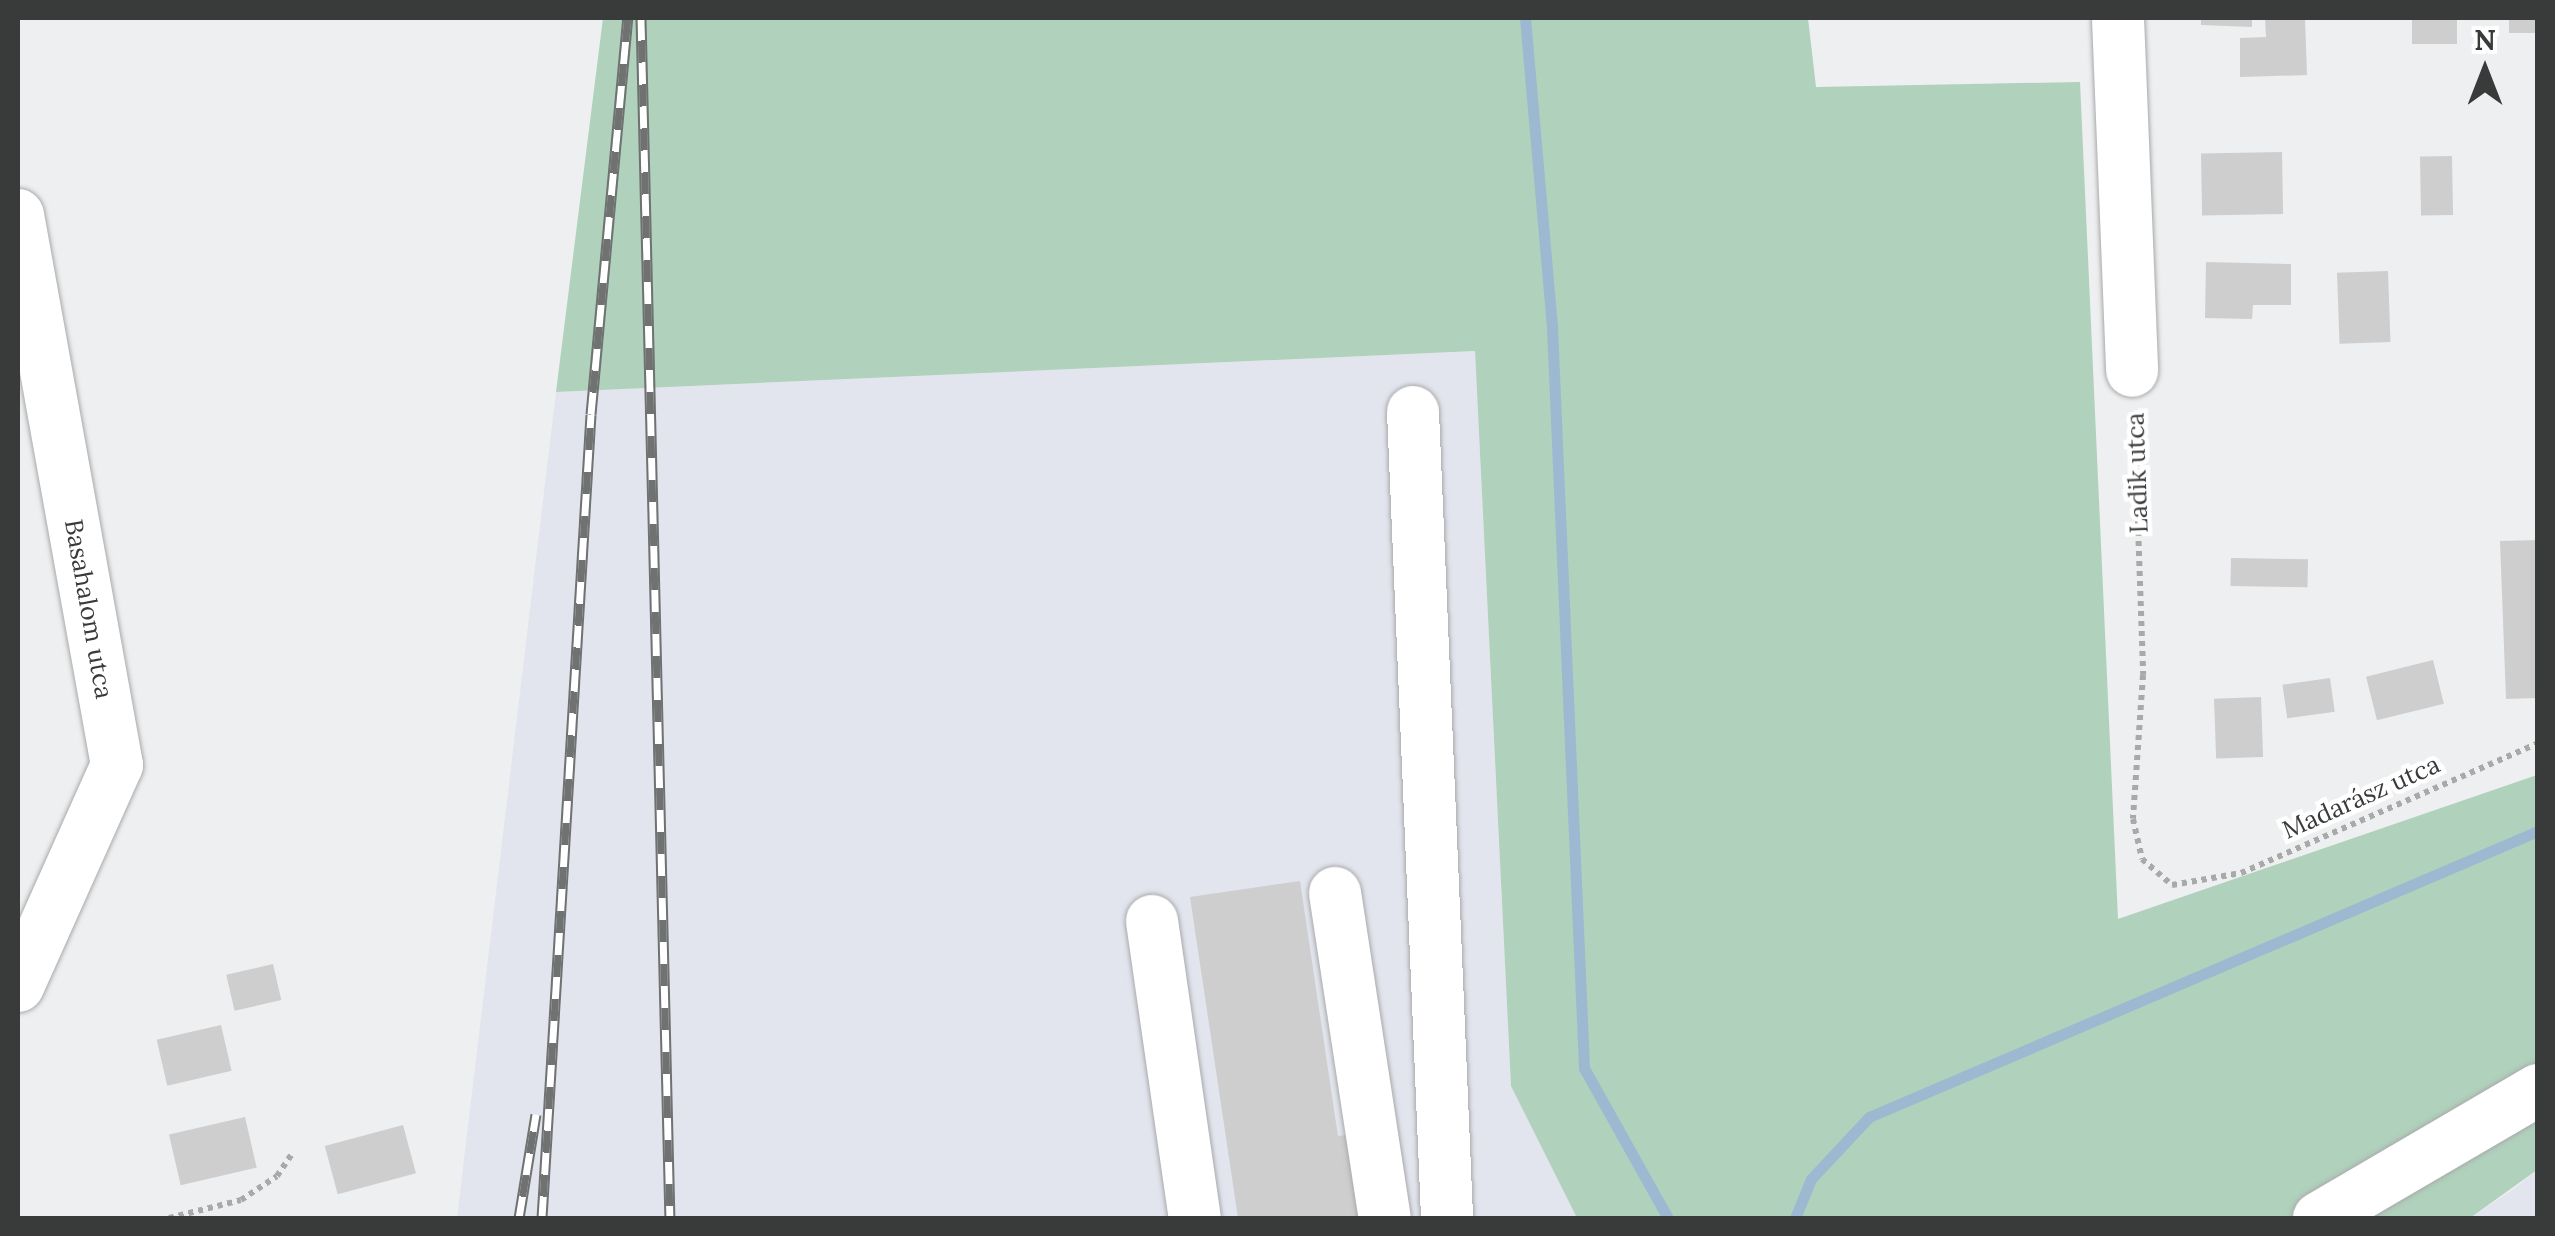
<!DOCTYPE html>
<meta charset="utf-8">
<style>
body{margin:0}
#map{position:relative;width:2555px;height:1236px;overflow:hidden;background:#eeeff0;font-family:Lora,serif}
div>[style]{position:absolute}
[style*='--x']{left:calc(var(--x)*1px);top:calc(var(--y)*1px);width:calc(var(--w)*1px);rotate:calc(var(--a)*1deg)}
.built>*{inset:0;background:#e3e5ee}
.green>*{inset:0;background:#b0d1bc}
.stream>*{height:11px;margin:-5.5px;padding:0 5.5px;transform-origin:5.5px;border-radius:5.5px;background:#9db8d1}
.building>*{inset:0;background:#cececf;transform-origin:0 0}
.path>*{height:6px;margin-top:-3px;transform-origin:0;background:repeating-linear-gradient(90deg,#a8a9a9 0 5px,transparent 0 10px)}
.roads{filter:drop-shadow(0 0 2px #a9aaab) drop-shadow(0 0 2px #a9aaab)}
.minor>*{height:52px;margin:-26px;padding:0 26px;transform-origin:26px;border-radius:26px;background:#fff}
.rail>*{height:11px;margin-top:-5.5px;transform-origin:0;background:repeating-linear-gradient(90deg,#fff 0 22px,#707171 0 44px);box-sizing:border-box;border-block:2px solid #707171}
span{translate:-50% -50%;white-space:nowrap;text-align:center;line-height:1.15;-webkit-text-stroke:9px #fff;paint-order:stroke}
.street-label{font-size:25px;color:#393a3a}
.frame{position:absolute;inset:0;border:20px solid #393a3a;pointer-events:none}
.north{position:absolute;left:2435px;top:20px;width:100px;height:100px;-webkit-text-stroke:8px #fff;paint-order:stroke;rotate:0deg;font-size:28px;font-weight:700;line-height:40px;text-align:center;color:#393a3a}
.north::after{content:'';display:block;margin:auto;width:35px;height:45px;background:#393a3a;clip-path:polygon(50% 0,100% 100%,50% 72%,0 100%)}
</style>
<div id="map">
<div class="built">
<div style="clip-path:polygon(1475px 351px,1511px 1085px,1577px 1218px,457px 1218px,556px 392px)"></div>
<div style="clip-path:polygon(2537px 1170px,2537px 1218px,2470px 1218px,2515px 1188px)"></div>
</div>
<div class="green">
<div style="clip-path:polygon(603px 18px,1808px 18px,1816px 87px,2080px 82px,2118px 919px,2537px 775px,2537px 1170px,2470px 1218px,1577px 1218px,1511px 1086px,1475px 351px,556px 392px)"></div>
</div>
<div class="stream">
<div style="--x:1525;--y:18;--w:311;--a:85"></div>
<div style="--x:1552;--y:328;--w:741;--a:87.52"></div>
<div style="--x:1584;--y:1068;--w:172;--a:60.8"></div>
<div style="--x:1795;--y:1218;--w:42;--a:-67.7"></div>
<div style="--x:1811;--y:1179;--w:85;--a:-46.9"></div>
<div style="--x:1869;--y:1117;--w:728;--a:-23.15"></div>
</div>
<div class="building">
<div style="clip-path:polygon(2201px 18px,2252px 18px,2252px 27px,2201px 25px)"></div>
<div style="clip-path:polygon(2265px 18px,2305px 18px,2307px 75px,2240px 77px,2240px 38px,2266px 37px)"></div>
<div style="left:2412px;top:18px;width:45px;height:26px"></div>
<div style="left:2509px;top:18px;width:29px;height:15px"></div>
<div style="left:2282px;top:152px;width:62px;height:81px;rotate:89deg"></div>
<div style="left:2452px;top:156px;width:59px;height:32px;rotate:89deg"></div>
<div style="clip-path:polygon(2206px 262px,2291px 264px,2291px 305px,2253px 305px,2252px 319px,2205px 318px)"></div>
<div style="left:2388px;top:271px;width:71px;height:51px;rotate:88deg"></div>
<div style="clip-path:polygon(2538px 540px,2538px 698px,2506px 699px,2500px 541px)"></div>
<div style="left:2231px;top:558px;width:77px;height:28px;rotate:1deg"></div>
<div style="left:2433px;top:660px;width:45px;height:69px;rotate:76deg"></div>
<div style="left:2330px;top:678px;width:34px;height:48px;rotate:82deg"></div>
<div style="left:2261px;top:697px;width:60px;height:47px;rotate:88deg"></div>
<div style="clip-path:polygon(1300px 881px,1338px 1136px,1353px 1134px,1365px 1216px,1238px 1218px,1190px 897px)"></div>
<div style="left:273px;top:964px;width:37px;height:48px;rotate:77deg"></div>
<div style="left:221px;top:1025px;width:47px;height:66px;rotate:77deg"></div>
<div style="left:245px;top:1117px;width:52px;height:78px;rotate:77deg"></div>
<div style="left:403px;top:1125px;width:50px;height:81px;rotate:75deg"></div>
</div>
<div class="path">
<div style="--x:2134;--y:411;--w:264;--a:88"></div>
<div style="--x:2143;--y:675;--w:144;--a:94"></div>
<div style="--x:2133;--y:819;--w:41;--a:77.3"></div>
<div style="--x:2142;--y:859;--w:40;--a:41"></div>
<div style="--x:2172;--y:885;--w:70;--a:-9.9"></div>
<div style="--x:2241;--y:873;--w:324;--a:-23.6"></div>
<div style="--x:169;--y:1218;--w:74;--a:-14"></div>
<div style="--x:241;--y:1200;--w:43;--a:-33.7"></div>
<div style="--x:277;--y:1176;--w:29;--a:-56"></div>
</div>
<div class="roads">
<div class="minor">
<div style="--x:2118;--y:18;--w:353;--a:87.7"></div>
<div style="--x:18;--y:215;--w:559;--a:79.8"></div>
<div style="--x:117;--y:765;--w:242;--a:114.1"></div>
<div style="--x:1413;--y:412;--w:807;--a:87.58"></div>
<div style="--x:1335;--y:893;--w:329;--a:81.3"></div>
<div style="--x:1152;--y:921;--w:300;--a:81.8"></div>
<div style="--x:2319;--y:1218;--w:254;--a:-30.3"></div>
</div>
</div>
<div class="rail">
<div style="--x:641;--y:18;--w:1200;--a:88.62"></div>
<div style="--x:519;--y:1218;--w:105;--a:-80.7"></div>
<div style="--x:542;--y:1218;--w:805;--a:-86.51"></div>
<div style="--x:591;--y:414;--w:398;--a:-84.7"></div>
</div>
<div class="street-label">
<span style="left:2137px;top:473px;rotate:-92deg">Ladik utca</span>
<span style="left:89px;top:609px;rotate:80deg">Basahalom utca</span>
<span style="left:2361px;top:797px;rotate:-24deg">Madarász utca</span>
</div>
<div class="frame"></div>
<div class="north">N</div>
</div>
